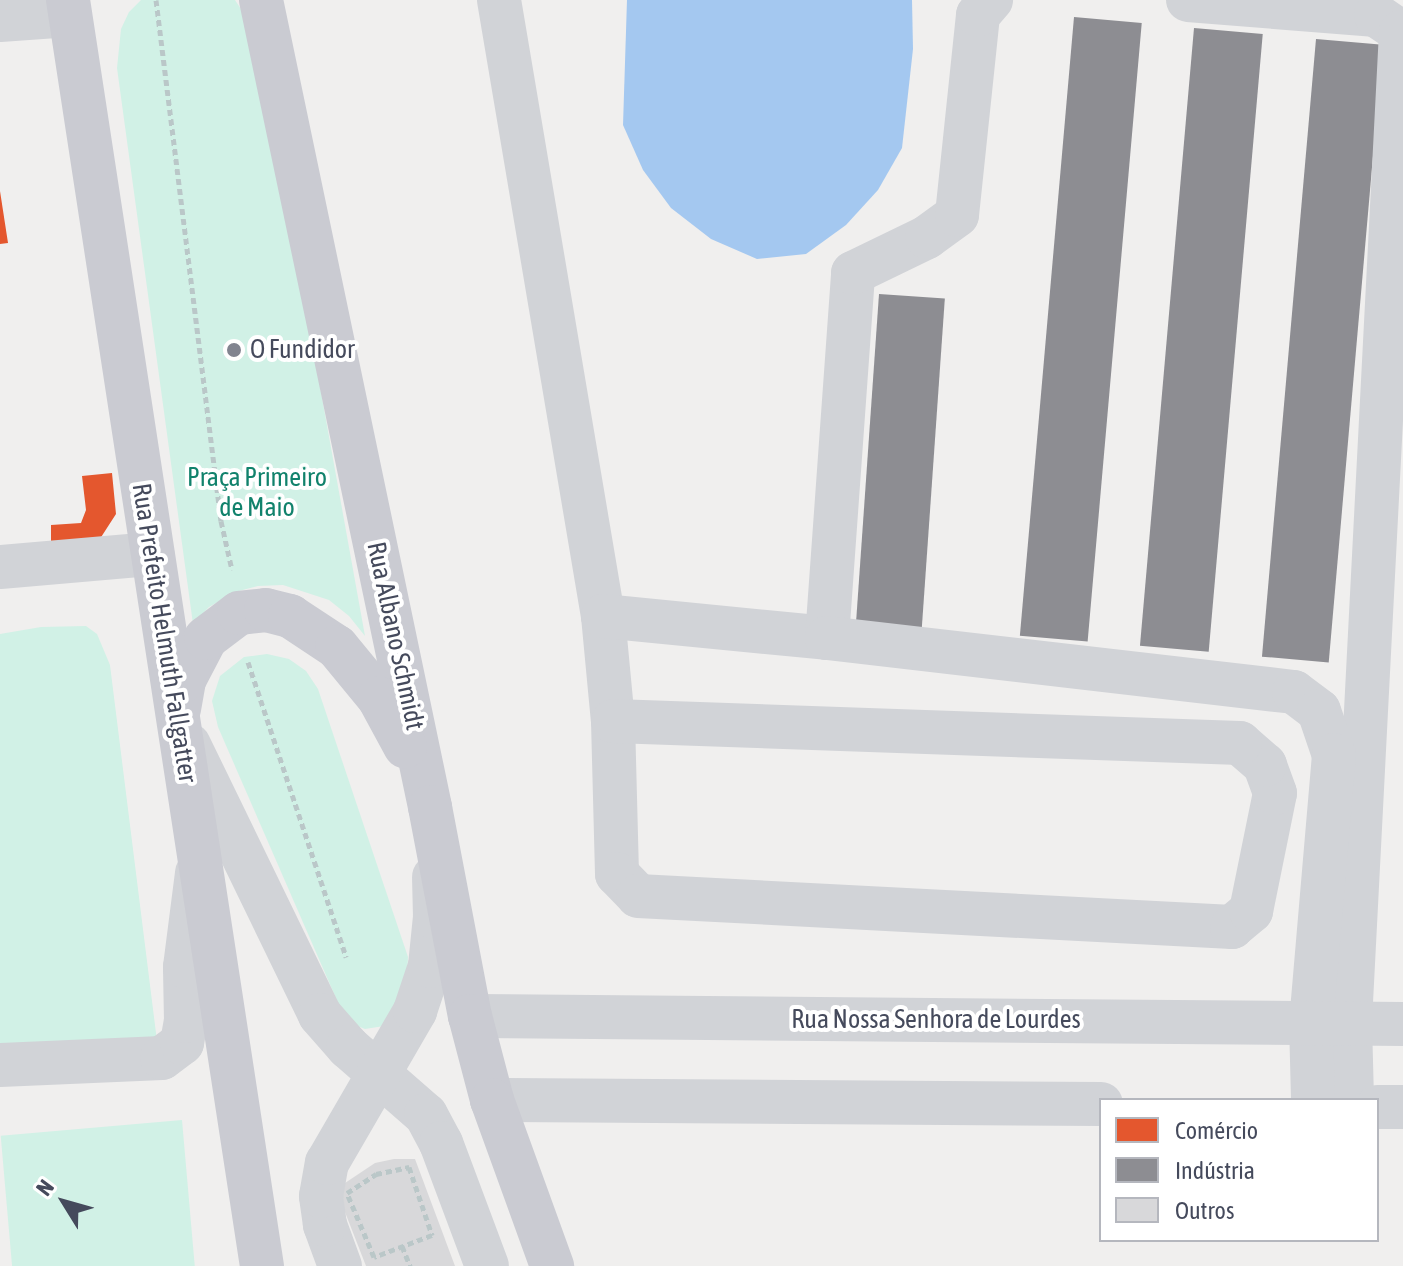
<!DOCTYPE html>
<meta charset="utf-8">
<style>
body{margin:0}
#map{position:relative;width:1403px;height:1266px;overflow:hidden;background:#f0efee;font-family:"Asap Condensed",sans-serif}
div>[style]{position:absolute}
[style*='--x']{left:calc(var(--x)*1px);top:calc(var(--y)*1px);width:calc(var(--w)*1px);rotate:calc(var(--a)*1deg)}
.green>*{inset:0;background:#d1f1e6;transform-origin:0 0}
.water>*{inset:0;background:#a4c8f0}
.shops>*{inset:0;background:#e4572e}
.industry>*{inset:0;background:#8d8d92;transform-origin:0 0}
.building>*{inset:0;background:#d8d8da}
.path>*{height:5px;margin-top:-2.5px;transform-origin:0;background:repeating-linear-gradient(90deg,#bac7c8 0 6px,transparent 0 10px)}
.minor>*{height:44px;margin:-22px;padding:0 22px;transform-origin:22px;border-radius:22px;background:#d1d3d7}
.major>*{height:44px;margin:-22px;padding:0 22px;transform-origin:22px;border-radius:22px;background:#cacbd2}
.dots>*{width:22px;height:22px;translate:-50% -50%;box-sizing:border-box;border:4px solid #fff;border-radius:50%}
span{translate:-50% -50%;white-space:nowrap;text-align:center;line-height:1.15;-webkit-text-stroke:8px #fff;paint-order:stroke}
.poi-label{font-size:26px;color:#454a5c}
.left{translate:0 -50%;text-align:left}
.park-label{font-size:26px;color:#11826c}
.street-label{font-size:26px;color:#454a5c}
.legend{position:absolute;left:1099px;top:1098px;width:280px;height:144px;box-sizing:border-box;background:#fff;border:2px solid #b5b7be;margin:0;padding:10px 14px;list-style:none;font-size:24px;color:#454a5c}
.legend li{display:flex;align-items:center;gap:16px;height:40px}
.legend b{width:40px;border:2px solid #b5b7be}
.north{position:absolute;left:24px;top:1162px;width:80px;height:80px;-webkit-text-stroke:6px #fff;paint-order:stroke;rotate:307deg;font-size:22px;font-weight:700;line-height:32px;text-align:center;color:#454a5c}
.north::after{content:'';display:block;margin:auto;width:28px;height:36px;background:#454a5c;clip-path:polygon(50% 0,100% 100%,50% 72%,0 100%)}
</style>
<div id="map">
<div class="green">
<div style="clip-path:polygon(141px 0,235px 0,256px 32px,365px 636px,349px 616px,329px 600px,283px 585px,258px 586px,235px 592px,209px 607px,193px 624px,117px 68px,121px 29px,129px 12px)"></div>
<div style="clip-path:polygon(86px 626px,97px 634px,110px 665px,157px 1041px,0 1051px,0 634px,41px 627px)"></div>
<div style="clip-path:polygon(267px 654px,289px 659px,306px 671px,318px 689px,408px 957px,407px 977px,384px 1026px,365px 1029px,350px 1023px,342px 1012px,218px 727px,212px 701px,220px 676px,244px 657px)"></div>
<div style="left:182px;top:1120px;width:147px;height:182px;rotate:85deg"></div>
</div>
<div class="water">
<div style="clip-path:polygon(627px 0,912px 0,913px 49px,902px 148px,878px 190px,846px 225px,806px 254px,757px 259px,711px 239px,671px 208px,643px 170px,623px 125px)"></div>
</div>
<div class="shops">
<div style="clip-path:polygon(0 191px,8px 243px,0 244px)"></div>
<div style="clip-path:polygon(112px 473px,116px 514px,96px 545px,51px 547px,51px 525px,81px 523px,86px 510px,82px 476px)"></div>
</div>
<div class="industry">
<div style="left:1074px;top:17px;width:68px;height:621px;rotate:5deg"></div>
<div style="left:1194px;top:28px;width:69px;height:620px;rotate:5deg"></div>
<div style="left:1316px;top:39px;width:67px;height:620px;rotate:5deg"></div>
<div style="left:879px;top:294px;width:66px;height:330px;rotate:4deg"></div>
</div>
<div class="building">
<div style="clip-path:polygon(394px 1159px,415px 1159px,455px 1266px,366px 1266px,336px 1189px,375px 1163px)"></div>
</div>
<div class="path">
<div style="--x:156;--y:0;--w:525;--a:82.89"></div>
<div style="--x:221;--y:521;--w:50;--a:77.3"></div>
<div style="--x:248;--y:662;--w:311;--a:71.6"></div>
<div style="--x:409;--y:1167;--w:72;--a:71.3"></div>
<div style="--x:432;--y:1235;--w:62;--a:159.2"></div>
<div style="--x:374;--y:1257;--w:69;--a:-112.9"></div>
<div style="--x:347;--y:1193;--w:35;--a:-33"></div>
<div style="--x:376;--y:1174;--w:34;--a:-12"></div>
<div style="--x:402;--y:1246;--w:22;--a:68"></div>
</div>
<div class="minor">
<div style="--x:499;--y:0;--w:625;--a:80.42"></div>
<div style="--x:603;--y:616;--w:105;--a:84.6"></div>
<div style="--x:613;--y:721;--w:153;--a:88.5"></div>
<div style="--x:617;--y:874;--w:30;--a:46"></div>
<div style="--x:638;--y:896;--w:595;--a:2.99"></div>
<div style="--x:1232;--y:927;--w:25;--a:-40"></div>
<div style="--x:1251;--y:911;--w:120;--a:-78.5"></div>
<div style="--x:1275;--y:793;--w:30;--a:-110"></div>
<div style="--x:1265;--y:765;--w:33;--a:-139"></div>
<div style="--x:1240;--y:743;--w:627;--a:-177.99"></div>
<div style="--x:1188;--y:0;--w:189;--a:4.6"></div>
<div style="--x:1376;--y:15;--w:30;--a:34"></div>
<div style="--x:1401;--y:32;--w:992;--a:92.95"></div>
<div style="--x:1350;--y:1023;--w:77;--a:88.5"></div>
<div style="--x:0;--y:20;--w:70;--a:-4.1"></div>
<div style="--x:0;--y:567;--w:153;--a:-4.9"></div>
<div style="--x:603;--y:616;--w:225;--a:5.6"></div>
<div style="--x:827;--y:638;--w:366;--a:-85.9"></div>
<div style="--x:853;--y:273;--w:82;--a:-25.9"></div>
<div style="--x:927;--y:237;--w:37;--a:-36"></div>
<div style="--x:957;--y:215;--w:201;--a:-84"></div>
<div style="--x:978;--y:15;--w:20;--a:-49"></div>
<div style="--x:827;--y:638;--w:470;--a:6.6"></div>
<div style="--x:1294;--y:692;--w:31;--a:37"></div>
<div style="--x:1319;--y:711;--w:46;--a:71.2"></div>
<div style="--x:1334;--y:755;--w:268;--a:94.9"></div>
<div style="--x:1311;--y:1022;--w:78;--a:88.5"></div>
<div style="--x:189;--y:745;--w:300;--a:64.1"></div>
<div style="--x:320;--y:1015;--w:43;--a:48.8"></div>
<div style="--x:348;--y:1047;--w:103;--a:41.1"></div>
<div style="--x:426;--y:1115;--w:32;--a:62"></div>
<div style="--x:441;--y:1143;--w:131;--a:69.5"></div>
<div style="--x:470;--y:1016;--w:933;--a:0.49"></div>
<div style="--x:0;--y:1065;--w:162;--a:-2.5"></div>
<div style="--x:162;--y:1058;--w:25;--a:-37"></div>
<div style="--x:182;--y:1043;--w:22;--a:-80"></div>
<div style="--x:186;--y:1021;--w:54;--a:-91.1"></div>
<div style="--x:185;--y:967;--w:95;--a:-82.7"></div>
<div style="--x:492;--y:1100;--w:609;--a:0.38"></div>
<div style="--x:1377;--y:1107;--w:26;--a:0"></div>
<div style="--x:340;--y:1266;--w:44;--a:-110.1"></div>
<div style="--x:325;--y:1225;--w:29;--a:-98"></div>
<div style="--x:321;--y:1196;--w:34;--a:-80"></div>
<div style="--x:327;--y:1163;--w:176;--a:-59.9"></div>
<div style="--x:415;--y:1011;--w:47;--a:-71.6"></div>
<div style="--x:430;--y:966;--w:49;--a:-84.2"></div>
<div style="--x:435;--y:917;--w:40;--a:-91.4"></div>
</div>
<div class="major">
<div style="--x:68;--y:0;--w:1281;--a:81.29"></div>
<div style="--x:261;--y:0;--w:825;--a:78.17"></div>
<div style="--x:430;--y:807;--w:213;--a:79.2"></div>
<div style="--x:470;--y:1016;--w:87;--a:75.3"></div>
<div style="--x:492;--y:1100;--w:177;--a:70.1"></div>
<div style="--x:179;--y:709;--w:29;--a:-80"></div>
<div style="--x:184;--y:680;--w:47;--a:-62.4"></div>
<div style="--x:206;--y:638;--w:41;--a:-37.1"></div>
<div style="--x:239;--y:613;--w:27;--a:-6"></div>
<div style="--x:266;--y:610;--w:25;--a:14"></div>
<div style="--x:290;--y:616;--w:56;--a:33.4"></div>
<div style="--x:337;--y:647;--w:66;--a:50.5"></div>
<div style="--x:379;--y:698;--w:55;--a:61.6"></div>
</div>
<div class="dots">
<div style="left:234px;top:350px;background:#81848f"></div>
</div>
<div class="poi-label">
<span class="left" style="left:250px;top:350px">O Fundidor</span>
</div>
<div class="park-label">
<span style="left:257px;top:493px">Praça Primeiro<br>de Maio</span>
</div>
<div class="street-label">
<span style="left:164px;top:633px;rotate:81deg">Rua Prefeito Helmuth Fallgatter</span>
<span style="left:395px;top:636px;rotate:78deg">Rua Albano Schmidt</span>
<span style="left:936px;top:1020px">Rua Nossa Senhora de Lourdes</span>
</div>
<ul class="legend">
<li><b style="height:22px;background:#e4572e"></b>Comércio</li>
<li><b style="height:22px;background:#8d8d92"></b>Indústria</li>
<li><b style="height:22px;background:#d8d8da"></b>Outros</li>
</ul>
<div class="north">N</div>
</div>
